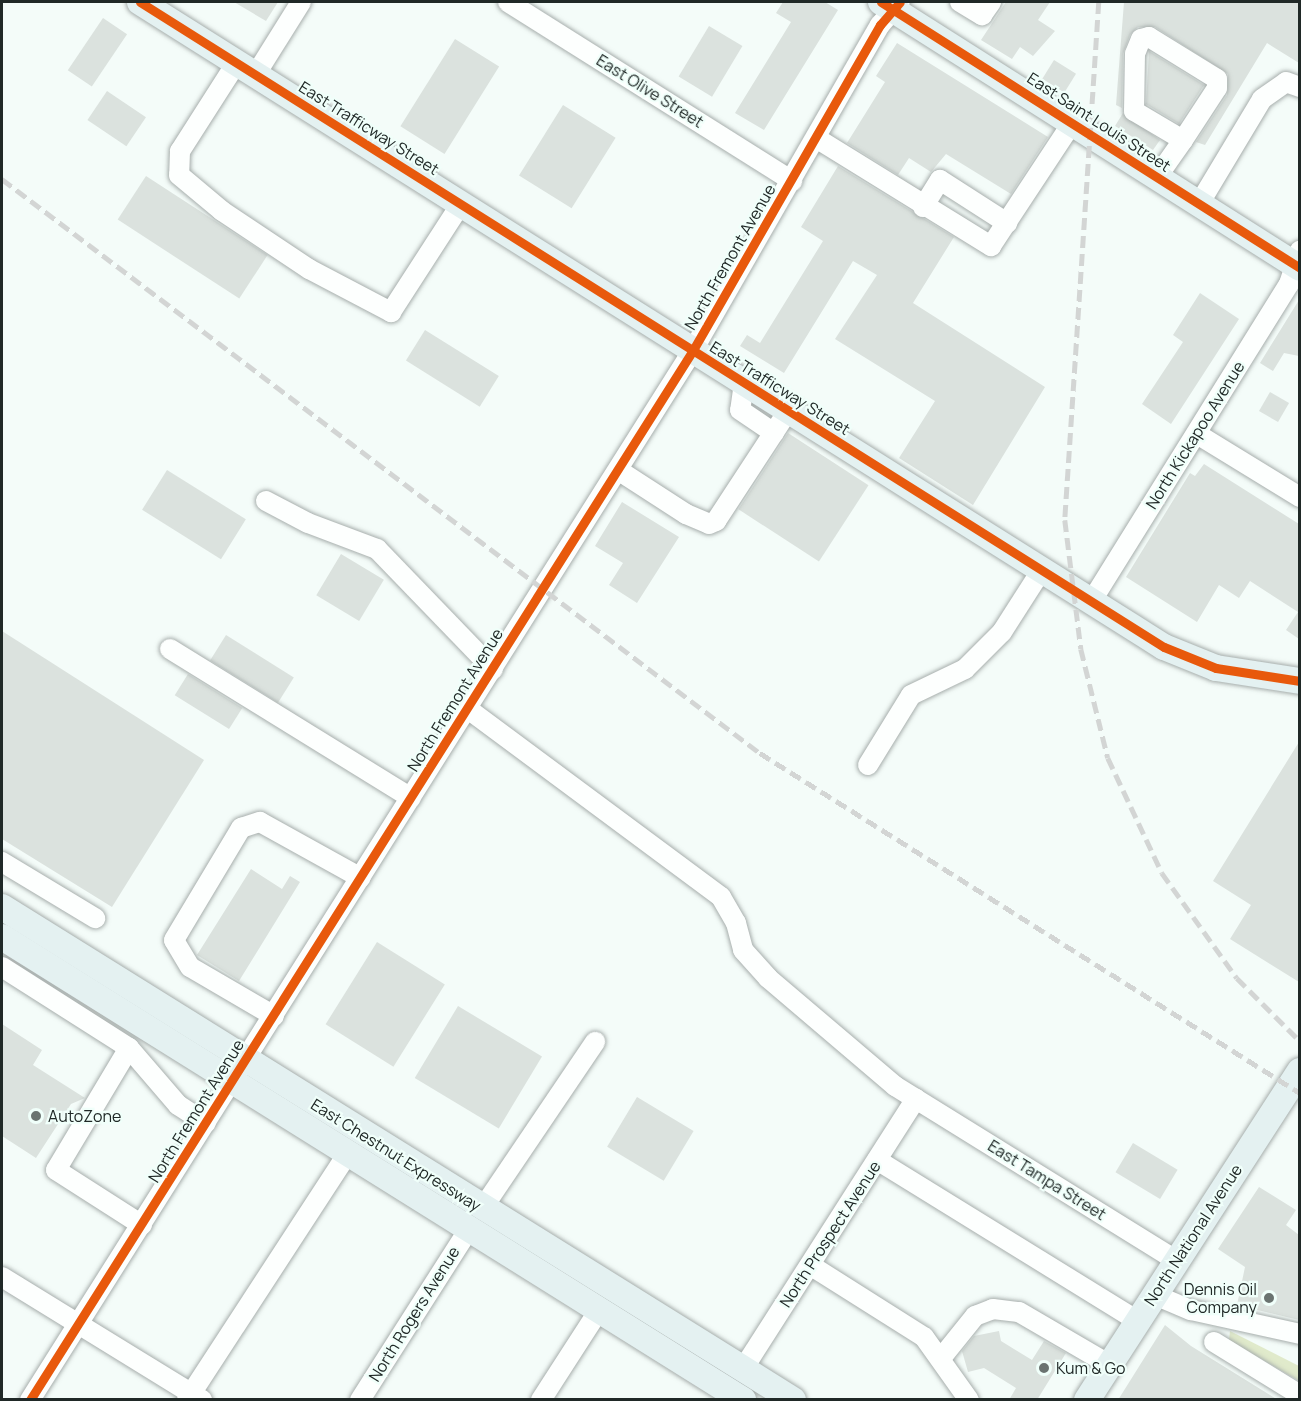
<!DOCTYPE html>
<style>
body{margin:0}
#map{position:relative;width:1301px;height:1401px;overflow:hidden;background:#f4fcf9;font-family:Manrope,sans-serif}
div>[style]{position:absolute}
[style*='--x']{left:calc(var(--x)*1px);top:calc(var(--y)*1px);width:calc(var(--w)*1px);rotate:calc(var(--a)*1deg)}
.green>*{inset:0;background:#e0eacb}
.building>*{inset:0;background:#dbe2de;transform-origin:0 0}
.roads{filter:drop-shadow(0 0 2px #a7aeac) drop-shadow(0 0 2px #a7aeac)}
.minor>*{height:20px;margin:-10px;padding:0 10px;transform-origin:10px;border-radius:10px;background:#fdfffe}
.major>*{height:26px;margin:-13px;padding:0 13px;transform-origin:13px;border-radius:13px;background:#e4f1f1}
.rail>*{height:4.5px;margin-top:-2.25px;transform-origin:0;background:repeating-linear-gradient(90deg,#d3d5d4 0 12px,transparent 0 18px)}
.cycleway>*{height:9px;margin:-4.5px;padding:0 4.5px;transform-origin:4.5px;border-radius:4.5px;background:#e8590c}
.dots>*{width:16px;height:16px;translate:-50% -50%;box-sizing:border-box;border:3px solid #f0fffa;border-radius:50%}
span{translate:-50% -50%;white-space:nowrap;text-align:center;line-height:1.15;-webkit-text-stroke:4.5px #f0fffa;paint-order:stroke}
.street-label{font-size:16px;color:#202927}
.poi-label{font-size:16px;color:#202927}
.left{translate:0 -50%;text-align:left}
.right{translate:-100% -50%;text-align:right}
.frame{position:absolute;inset:0;border:3px solid #202927;pointer-events:none}
</style>
<div id="map">
<div class="green">
<div style="clip-path:polygon(1230px 1331px,1299px 1366px,1299px 1381px,1229px 1340px)"></div>
</div>
<div class="building">
<div style="clip-path:polygon(234px 2px,278px 2px,266px 21px)"></div>
<div style="clip-path:polygon(783px 2px,825px 2px,838px 10px,764px 130px,735px 113px,791px 22px,776px 13px)"></div>
<div style="clip-path:polygon(1006px 2px,1050px 2px,1038px 20px,1055px 31px,1033px 56px,1020px 47px,1012px 59px,981px 40px)"></div>
<div style="clip-path:polygon(1124px 2px,1299px 2px,1299px 63px,1267px 43px,1205px 145px,1196px 142px,1227px 95px,1228px 74px,1155px 27px,1138px 27px,1130px 35px,1123px 54px,1122px 108px,1116px 105px)"></div>
<div style="left:103px;top:18px;width:29px;height:63px;rotate:34deg"></div>
<div style="left:709px;top:26px;width:39px;height:59px;rotate:31deg"></div>
<div style="left:455px;top:39px;width:52px;height:103px;rotate:32deg"></div>
<div style="clip-path:polygon(897px 43px,1048px 137px,1011px 194px,946px 154px,931px 172px,909px 158px,898px 175px,847px 143px,885px 82px,876px 76px)"></div>
<div style="clip-path:polygon(1149px 51px,1204px 85px,1179px 124px,1146px 104px)"></div>
<div style="left:1054px;top:60px;width:26px;height:22px;rotate:32deg"></div>
<div style="left:107px;top:91px;width:47px;height:35px;rotate:34deg"></div>
<div style="left:563px;top:105px;width:62px;height:83px;rotate:32deg"></div>
<div style="clip-path:polygon(1123px 113px,1160px 140px,1153px 150px,1115px 126px)"></div>
<div style="clip-path:polygon(838px 166px,954px 237px,913px 303px,1045px 387px,973px 505px,899px 458px,935px 401px,835px 339px,877px 275px,853px 261px,784px 373px,740px 346px,747px 335px,760px 343px,823px 241px,801px 227px)"></div>
<div style="left:146px;top:176px;width:145px;height:52px;rotate:33deg"></div>
<div style="clip-path:polygon(1200px 293px,1239px 319px,1171px 424px,1142px 404px,1183px 342px,1173px 335px)"></div>
<div style="clip-path:polygon(1299px 300px,1299px 356px,1284px 353px,1273px 371px,1260px 363px)"></div>
<div style="left:425px;top:330px;width:87px;height:36px;rotate:32deg"></div>
<div style="left:1270px;top:392px;width:22px;height:22px;rotate:30deg"></div>
<div style="left:788px;top:433px;width:96px;height:91px;rotate:33deg"></div>
<div style="clip-path:polygon(1204px 464px,1299px 524px,1299px 639px,1286px 630px,1298px 612px,1250px 581px,1239px 598px,1219px 585px,1197px 622px,1126px 577px,1190px 473px,1195px 476px)"></div>
<div style="left:167px;top:470px;width:93px;height:47px;rotate:32deg"></div>
<div style="clip-path:polygon(622px 502px,679px 537px,637px 603px,609px 585px,623px 563px,595px 546px)"></div>
<div style="left:341px;top:554px;width:50px;height:48px;rotate:31deg"></div>
<div style="clip-path:polygon(2px 631px,204px 760px,112px 907px,2px 839px)"></div>
<div style="left:226px;top:635px;width:80px;height:30px;rotate:32deg"></div>
<div style="left:188px;top:674px;width:64px;height:25px;rotate:32deg"></div>
<div style="clip-path:polygon(1299px 742px,1299px 982px,1230px 939px,1251px 905px,1213px 881px)"></div>
<div style="clip-path:polygon(251px 869px,282px 889px,290px 876px,300px 882px,239px 981px,197px 955px)"></div>
<div style="left:377px;top:942px;width:80px;height:97px;rotate:32deg"></div>
<div style="left:458px;top:1006px;width:98px;height:84px;rotate:31deg"></div>
<div style="clip-path:polygon(2px 1024px,42px 1050px,33px 1065px,85px 1098px,71px 1104px,36px 1158px,2px 1136px)"></div>
<div style="left:637px;top:1097px;width:66px;height:58px;rotate:31deg"></div>
<div style="left:1133px;top:1143px;width:52px;height:34px;rotate:31deg"></div>
<div style="clip-path:polygon(1259px 1187px,1296px 1210px,1286px 1225px,1299px 1235px,1299px 1320px,1237px 1305px,1245px 1267px,1218px 1249px)"></div>
<div style="clip-path:polygon(1165px 1325px,1191px 1346px,1278px 1400px,1118px 1400px)"></div>
<div style="clip-path:polygon(999px 1331px,1001px 1341px,1032px 1360px,1044px 1341px,1066px 1353px,1037px 1400px,1009px 1400px,1016px 1388px,984px 1368px,968px 1372px,962px 1351px,974px 1336px)"></div>
</div>
<div class="roads">
<div class="minor">
<div style="--x:508;--y:2;--w:336;--a:32.2"></div>
<div style="--x:960;--y:2;--w:26;--a:31"></div>
<div style="--x:982;--y:15;--w:16;--a:-55"></div>
<div style="--x:237;--y:62;--w:106;--a:122.6"></div>
<div style="--x:180;--y:151;--w:24;--a:92"></div>
<div style="--x:179;--y:175;--w:56;--a:39.9"></div>
<div style="--x:222;--y:211;--w:105;--a:33.7"></div>
<div style="--x:309;--y:269;--w:93;--a:27.7"></div>
<div style="--x:391;--y:312;--w:129;--a:-57.1"></div>
<div style="--x:256;--y:74;--w:85;--a:-58"></div>
<div style="--x:816;--y:138;--w:206;--a:31.7"></div>
<div style="--x:991;--y:246;--w:147;--a:-56.6"></div>
<div style="--x:1157;--y:177;--w:45;--a:-54.9"></div>
<div style="--x:1183;--y:140;--w:62;--a:-56.8"></div>
<div style="--x:1217;--y:88;--w:9;--a:-90"></div>
<div style="--x:1217;--y:79;--w:80;--a:-148.3"></div>
<div style="--x:1149;--y:37;--w:8;--a:166"></div>
<div style="--x:1141;--y:39;--w:16;--a:112"></div>
<div style="--x:1135;--y:54;--w:57;--a:91"></div>
<div style="--x:1134;--y:111;--w:57;--a:30.6"></div>
<div style="--x:1199;--y:204;--w:122;--a:-59"></div>
<div style="--x:1262;--y:99;--w:29;--a:-35"></div>
<div style="--x:1286;--y:82;--w:15;--a:20"></div>
<div style="--x:923;--y:207;--w:32;--a:-58"></div>
<div style="--x:940;--y:180;--w:80;--a:32.7"></div>
<div style="--x:744;--y:383;--w:27;--a:98"></div>
<div style="--x:740;--y:410;--w:41;--a:34.1"></div>
<div style="--x:1197;--y:434;--w:121;--a:31.5"></div>
<div style="--x:618;--y:470;--w:81;--a:32.9"></div>
<div style="--x:686;--y:514;--w:25;--a:23"></div>
<div style="--x:709;--y:524;--w:8;--a:-23"></div>
<div style="--x:716;--y:521;--w:131;--a:-56.8"></div>
<div style="--x:266;--y:501;--w:47;--a:27.6"></div>
<div style="--x:308;--y:523;--w:74;--a:20.6"></div>
<div style="--x:377;--y:549;--w:167;--a:46"></div>
<div style="--x:1091;--y:602;--w:375;--a:-58.1"></div>
<div style="--x:1289;--y:284;--w:35;--a:-72"></div>
<div style="--x:170;--y:649;--w:283;--a:31.7"></div>
<div style="--x:468;--y:709;--w:315;--a:36.6"></div>
<div style="--x:721;--y:897;--w:30;--a:60"></div>
<div style="--x:736;--y:923;--w:28;--a:75"></div>
<div style="--x:743;--y:950;--w:38;--a:48"></div>
<div style="--x:768;--y:978;--w:167;--a:40.4"></div>
<div style="--x:895;--y:1086;--w:332;--a:31.8"></div>
<div style="--x:868;--y:765;--w:82;--a:-58.4"></div>
<div style="--x:911;--y:695;--w:60;--a:-25.7"></div>
<div style="--x:965;--y:669;--w:52;--a:-45"></div>
<div style="--x:1002;--y:632;--w:72;--a:-57.4"></div>
<div style="--x:2;--y:862;--w:109;--a:31.1"></div>
<div style="--x:2;--y:967;--w:151;--a:32.5"></div>
<div style="--x:129;--y:1048;--w:75;--a:49.3"></div>
<div style="--x:178;--y:1105;--w:33;--a:33"></div>
<div style="--x:274;--y:1016;--w:97;--a:-149.7"></div>
<div style="--x:190;--y:967;--w:31;--a:-121"></div>
<div style="--x:174;--y:940;--w:131;--a:-59.1"></div>
<div style="--x:241;--y:828;--w:20;--a:-18"></div>
<div style="--x:260;--y:822;--w:115;--a:29"></div>
<div style="--x:129;--y:1048;--w:142;--a:120.9"></div>
<div style="--x:56;--y:1170;--w:102;--a:32.6"></div>
<div style="--x:877;--y:1160;--w:307;--a:31.7"></div>
<div style="--x:482;--y:1209;--w:202;--a:-55.9"></div>
<div style="--x:810;--y:1265;--w:135;--a:32.3"></div>
<div style="--x:924;--y:1337;--w:77;--a:54.5"></div>
<div style="--x:2;--y:1277;--w:235;--a:31.6"></div>
<div style="--x:1155;--y:1295;--w:39;--a:23"></div>
<div style="--x:1191;--y:1310;--w:112;--a:12.4"></div>
<div style="--x:1214;--y:1342;--w:101;--a:31.6"></div>
<div style="--x:942;--y:1357;--w:53;--a:-51.2"></div>
<div style="--x:975;--y:1316;--w:19;--a:-21"></div>
<div style="--x:993;--y:1309;--w:26;--a:7"></div>
<div style="--x:1019;--y:1312;--w:105;--a:30.2"></div>
<div style="--x:743;--y:1369;--w:321;--a:-57.4"></div>
<div style="--x:30;--y:1400;--w:1242;--a:-57.73"></div>
<div style="--x:693;--y:350;--w:375;--a:-60.1"></div>
<div style="--x:880;--y:25;--w:30;--a:-49"></div>
<div style="--x:187;--y:1400;--w:293;--a:-56.9"></div>
<div style="--x:360;--y:1400;--w:203;--a:-57.5"></div>
<div style="--x:541;--y:1400;--w:107;--a:-57.2"></div>
</div>
<div class="major">
<div style="--x:140;--y:2;--w:1210;--a:32.21"></div>
<div style="--x:1164;--y:647;--w:56;--a:22"></div>
<div style="--x:1216;--y:668;--w:85;--a:8.8"></div>
<div style="--x:881;--y:2;--w:496;--a:32.4"></div>
<div style="--x:2;--y:907;--w:932;--a:31.93"></div>
<div style="--x:2;--y:937;--w:874;--a:32"></div>
<div style="--x:1087;--y:1400;--w:392;--a:-57.1"></div>
</div>
</div>
<div class="rail">
<div style="--x:1099;--y:2;--w:519;--a:93.76"></div>
<div style="--x:1065;--y:520;--w:130;--a:82.9"></div>
<div style="--x:1081;--y:649;--w:112;--a:76.1"></div>
<div style="--x:1108;--y:758;--w:127;--a:64.8"></div>
<div style="--x:1162;--y:873;--w:129;--a:54.5"></div>
<div style="--x:1237;--y:978;--w:89;--a:45"></div>
<div style="--x:2;--y:179;--w:951;--a:37.14"></div>
<div style="--x:760;--y:753;--w:638;--a:32.2"></div>
</div>
<div class="cycleway">
<div style="--x:140;--y:2;--w:1210;--a:32.21"></div>
<div style="--x:1164;--y:647;--w:56;--a:22"></div>
<div style="--x:1216;--y:668;--w:85;--a:8.8"></div>
<div style="--x:881;--y:2;--w:496;--a:32.4"></div>
<div style="--x:30;--y:1400;--w:1242;--a:-57.73"></div>
<div style="--x:693;--y:350;--w:375;--a:-60.1"></div>
<div style="--x:880;--y:25;--w:30;--a:-49"></div>
</div>
<div class="dots">
<div style="left:36px;top:1116px;background:#6a7370"></div>
<div style="left:1269px;top:1298px;background:#6a7370"></div>
<div style="left:1044px;top:1368px;background:#6a7370"></div>
</div>
<div class="street-label">
<span style="left:650px;top:91px;rotate:32deg">East Olive Street</span>
<span style="left:1099px;top:122px;rotate:33deg">East Saint Louis Street</span>
<span style="left:369px;top:128px;rotate:32deg">East Trafficway Street</span>
<span style="left:730px;top:257px;rotate:-60deg">North Fremont Avenue</span>
<span style="left:780px;top:388px;rotate:32deg">East Trafficway Street</span>
<span style="left:1195px;top:435px;rotate:-58deg">North Kickapoo Avenue</span>
<span style="left:455px;top:700px;rotate:-58deg">North Fremont Avenue</span>
<span style="left:196px;top:1111px;rotate:-58deg">North Fremont Avenue</span>
<span style="left:396px;top:1155px;rotate:32deg">East Chestnut Expressway</span>
<span style="left:1047px;top:1180px;rotate:32deg">East Tampa Street</span>
<span style="left:830px;top:1234px;rotate:-57deg">North Prospect Avenue</span>
<span style="left:1193px;top:1235px;rotate:-57deg">North National Avenue</span>
<span style="left:414px;top:1314px;rotate:-58deg">North Rogers Avenue</span>
</div>
<div class="poi-label">
<span class="left" style="left:48px;top:1116px">AutoZone</span>
<span class="right" style="left:1257px;top:1298px">Dennis Oil<br>Company</span>
<span class="left" style="left:1056px;top:1368px">Kum &amp; Go</span>
</div>
<div class="frame"></div>
</div>
